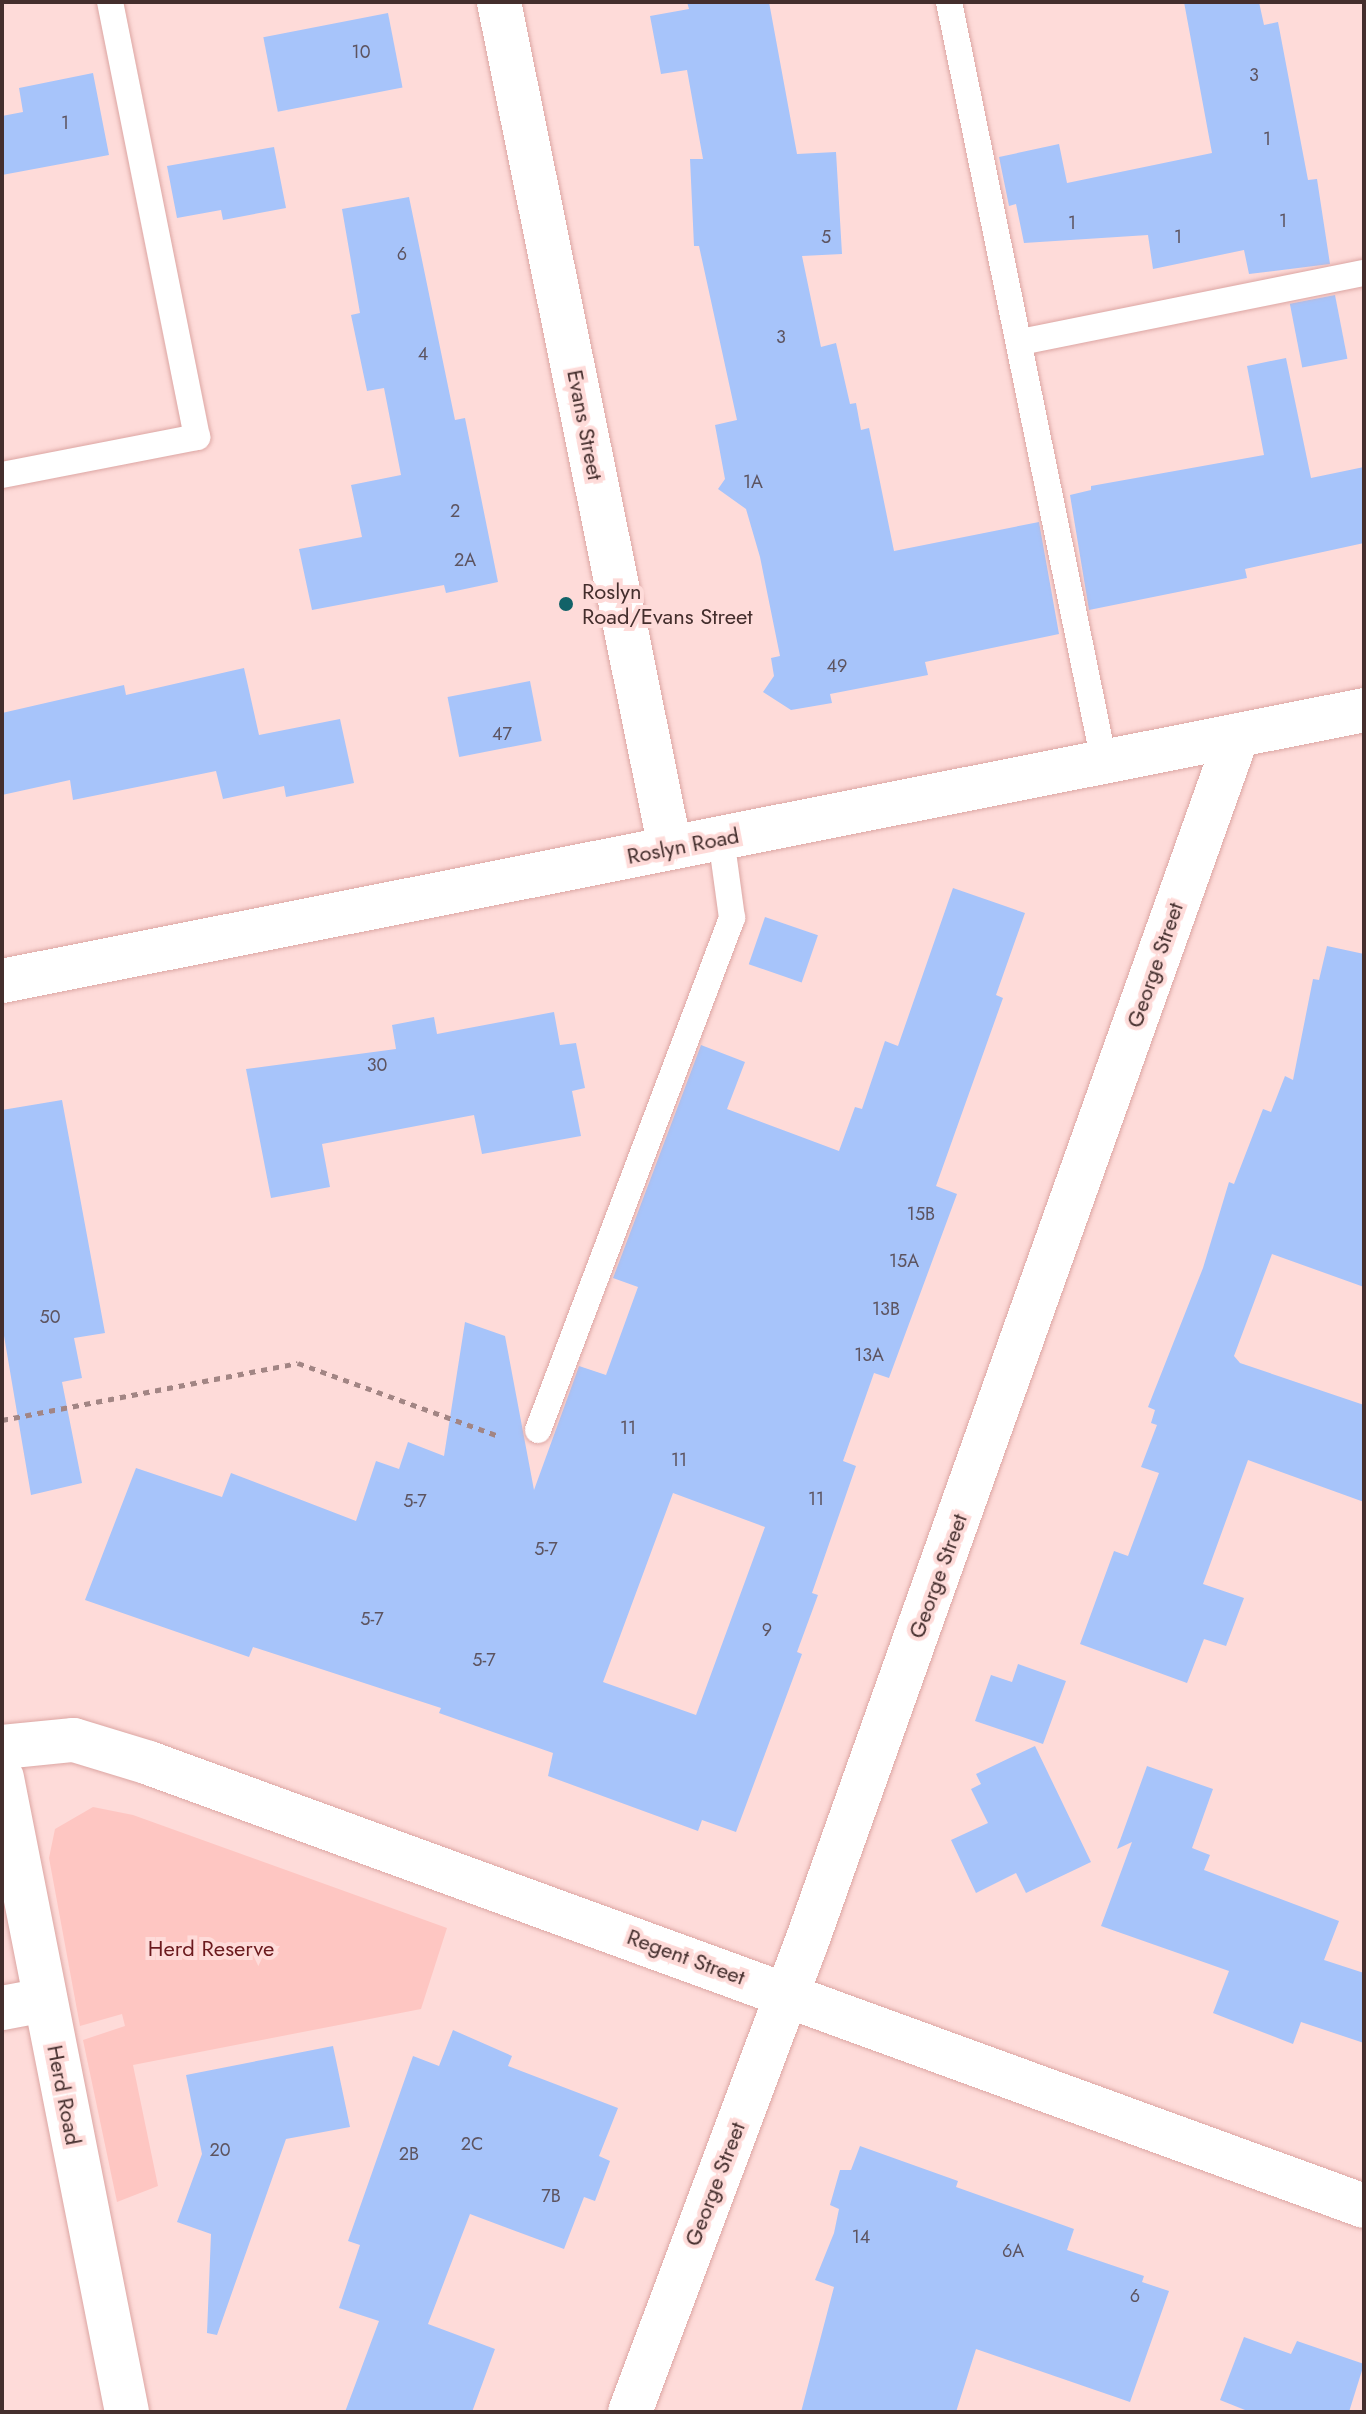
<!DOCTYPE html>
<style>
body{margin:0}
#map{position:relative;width:1366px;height:2414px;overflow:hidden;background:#fedbd9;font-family:Jost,sans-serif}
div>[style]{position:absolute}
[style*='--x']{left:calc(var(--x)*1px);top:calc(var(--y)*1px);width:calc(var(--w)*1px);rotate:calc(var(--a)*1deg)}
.green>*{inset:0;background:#fec6c2}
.building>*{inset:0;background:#a7c4fa;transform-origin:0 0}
.path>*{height:5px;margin-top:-2.5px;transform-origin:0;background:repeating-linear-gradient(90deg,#a28584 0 6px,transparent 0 12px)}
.roads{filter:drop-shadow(0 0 2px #dca6a3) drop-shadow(0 0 2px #dca6a3)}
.lane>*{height:26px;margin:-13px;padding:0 13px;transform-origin:13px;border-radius:13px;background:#fff}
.street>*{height:44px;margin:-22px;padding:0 22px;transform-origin:22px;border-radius:22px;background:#fff}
.secondary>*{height:44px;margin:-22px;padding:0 22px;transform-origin:22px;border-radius:22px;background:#fff}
.dots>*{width:22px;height:22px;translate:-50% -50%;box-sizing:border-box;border:4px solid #fedbd9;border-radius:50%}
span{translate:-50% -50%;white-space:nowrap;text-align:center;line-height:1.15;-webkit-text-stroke:8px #fedbd9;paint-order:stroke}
.number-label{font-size:18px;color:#5d5460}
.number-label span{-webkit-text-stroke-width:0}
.street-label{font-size:22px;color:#442e2d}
.poi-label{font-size:22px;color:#442e2d}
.left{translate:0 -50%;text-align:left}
.park-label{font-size:22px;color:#6b1a1e}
.frame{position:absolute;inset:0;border:4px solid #442e2d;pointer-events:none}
</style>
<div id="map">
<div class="green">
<div style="clip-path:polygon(93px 1807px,133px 1815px,447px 1928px,421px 2009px,133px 2065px,158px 2186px,117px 2202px,83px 2040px,125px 2026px,122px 2014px,80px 2026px,49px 1858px,55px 1829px)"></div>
</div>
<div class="building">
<div style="clip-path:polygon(687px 2px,769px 2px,797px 154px,836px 152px,842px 254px,802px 256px,821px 347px,836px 343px,850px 404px,856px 403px,861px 430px,869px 428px,894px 551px,1039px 522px,1059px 634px,925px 662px,928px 675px,830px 694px,832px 703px,791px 710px,763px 692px,774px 676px,771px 658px,780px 656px,760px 557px,746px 509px,718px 489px,725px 479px,715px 425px,737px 420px,699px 246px,694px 246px,690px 159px,703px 159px,687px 70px,661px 74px,650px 16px,689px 9px)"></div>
<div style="clip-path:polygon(1184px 2px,1259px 2px,1264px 25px,1278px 22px,1308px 180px,1317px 179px,1330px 264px,1249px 274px,1244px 250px,1153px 269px,1148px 235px,1024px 243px,1016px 204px,1009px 206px,999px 157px,1059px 144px,1067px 183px,1212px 153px)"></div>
<div style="left:388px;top:13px;width:76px;height:127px;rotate:79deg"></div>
<div style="clip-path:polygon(93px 73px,109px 155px,2px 175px,2px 116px,23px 112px,19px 88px)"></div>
<div style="clip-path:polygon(274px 147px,286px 208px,223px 220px,221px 210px,177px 218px,167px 166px)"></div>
<div style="clip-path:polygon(409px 197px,455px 420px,465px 418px,498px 582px,446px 593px,444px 585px,312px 610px,299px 549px,362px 537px,351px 485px,401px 475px,384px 388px,367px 391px,351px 315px,360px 313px,342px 209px)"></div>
<div style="left:1335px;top:295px;width:65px;height:46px;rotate:79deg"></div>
<div style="clip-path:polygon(1286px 358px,1311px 478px,1364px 467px,1364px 543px,1245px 569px,1247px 578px,1089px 610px,1070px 495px,1091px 490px,1091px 486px,1264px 455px,1247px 366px)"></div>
<div style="clip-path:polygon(244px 668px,259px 735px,340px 719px,354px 783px,286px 797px,284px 786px,223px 799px,216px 771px,73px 800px,70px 780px,2px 795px,2px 713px,124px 685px,126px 695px)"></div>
<div style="left:530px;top:681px;width:61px;height:84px;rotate:79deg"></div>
<div style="clip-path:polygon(evenodd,953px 888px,1025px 913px,996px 995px,1003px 998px,936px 1186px,957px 1194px,889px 1378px,874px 1373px,843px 1461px,856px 1466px,812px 1593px,818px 1595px,797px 1652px,802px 1654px,736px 1832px,702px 1820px,698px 1831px,548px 1776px,553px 1753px,439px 1713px,441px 1708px,253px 1647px,249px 1657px,85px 1600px,136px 1468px,222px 1497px,231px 1473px,356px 1521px,376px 1461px,399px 1469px,408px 1442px,444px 1456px,465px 1322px,505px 1336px,534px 1490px,579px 1366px,606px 1375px,638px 1287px,613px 1278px,701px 1045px,745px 1062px,727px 1109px,839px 1151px,855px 1107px,862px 1109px,885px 1041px,898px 1046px,953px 888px,673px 1493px,765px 1527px,696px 1715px,603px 1682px,673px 1493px)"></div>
<div style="left:765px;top:917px;width:56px;height:50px;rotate:19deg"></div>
<div style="clip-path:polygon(1327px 946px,1364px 954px,1364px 1287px,1272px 1254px,1234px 1356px,1240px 1363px,1364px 1405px,1364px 1502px,1248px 1460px,1203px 1584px,1244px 1598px,1226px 1646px,1204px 1639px,1187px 1683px,1080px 1644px,1114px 1551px,1128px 1556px,1159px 1473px,1141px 1467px,1157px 1425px,1151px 1423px,1155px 1410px,1148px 1407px,1203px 1268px,1229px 1182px,1234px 1184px,1263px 1109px,1271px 1112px,1285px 1076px,1293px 1080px,1313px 979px,1319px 980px)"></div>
<div style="clip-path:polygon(554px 1012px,560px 1045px,576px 1043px,585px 1088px,572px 1091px,581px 1136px,482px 1154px,474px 1115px,322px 1144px,330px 1187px,271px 1198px,246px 1069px,396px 1049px,392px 1025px,434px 1017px,437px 1034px)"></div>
<div style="clip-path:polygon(62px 1100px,105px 1333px,74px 1338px,82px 1378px,62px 1382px,82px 1483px,31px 1495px,2px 1324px,2px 1110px)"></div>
<div style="clip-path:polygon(1018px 1664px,1066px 1681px,1043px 1744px,975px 1721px,991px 1675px,1012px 1682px)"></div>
<div style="clip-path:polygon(1035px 1746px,1091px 1862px,1026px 1893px,1016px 1873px,976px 1893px,951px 1840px,988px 1823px,971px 1789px,981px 1784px,976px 1774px)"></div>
<div style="clip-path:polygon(1147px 1766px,1213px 1789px,1192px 1848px,1210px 1855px,1204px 1870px,1339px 1921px,1324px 1960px,1364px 1973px,1364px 2043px,1301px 2022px,1293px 2044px,1213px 2013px,1229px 1971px,1101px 1926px,1132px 1842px,1117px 1849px)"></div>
<div style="clip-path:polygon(453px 2030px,512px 2056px,508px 2066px,618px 2108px,599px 2156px,610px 2161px,595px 2201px,584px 2197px,564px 2249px,470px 2214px,428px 2324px,495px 2349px,472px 2412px,345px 2412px,379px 2321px,339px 2308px,360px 2245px,348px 2241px,413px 2056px,439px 2066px)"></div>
<div style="clip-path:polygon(333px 2046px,350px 2127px,286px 2139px,217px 2335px,207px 2333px,211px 2234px,177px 2222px,202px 2154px,186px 2075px)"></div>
<div style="clip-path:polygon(860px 2146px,958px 2181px,956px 2187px,1074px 2229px,1067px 2250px,1144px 2276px,1142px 2282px,1169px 2291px,1130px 2402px,976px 2349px,956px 2412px,801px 2412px,834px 2287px,815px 2280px,834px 2233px,839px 2209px,830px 2205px,840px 2170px,851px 2170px)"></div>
<div style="clip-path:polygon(1244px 2337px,1291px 2354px,1297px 2341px,1364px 2364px,1349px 2412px,1250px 2412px,1220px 2400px)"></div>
</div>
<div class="path">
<div style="--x:2;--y:1420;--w:301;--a:-10.9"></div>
<div style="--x:298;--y:1363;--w:214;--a:20"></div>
</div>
<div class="roads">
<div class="lane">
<div style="--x:949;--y:2;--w:776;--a:78.47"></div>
<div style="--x:1021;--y:342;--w:350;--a:-11.4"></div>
<div style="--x:2;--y:475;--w:199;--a:-11"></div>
<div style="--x:197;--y:437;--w:444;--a:-101.3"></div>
<div style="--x:538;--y:1430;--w:548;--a:-69.25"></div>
<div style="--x:732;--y:918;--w:81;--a:-97.8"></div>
</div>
<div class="street">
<div style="--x:499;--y:2;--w:863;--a:78.57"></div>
<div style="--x:2;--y:1747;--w:72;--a:-5.6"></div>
<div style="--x:74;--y:1740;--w:78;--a:17"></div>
<div style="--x:149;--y:1763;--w:1293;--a:20.03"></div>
<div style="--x:2;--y:1778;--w:646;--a:78.85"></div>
<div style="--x:2;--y:2008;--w:44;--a:-10.5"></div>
<div style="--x:630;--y:2412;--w:500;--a:-69.4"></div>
<div style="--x:806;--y:1944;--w:1283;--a:-70.36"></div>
</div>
<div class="secondary">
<div style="--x:2;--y:981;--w:1389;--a:-11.25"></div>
</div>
</div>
<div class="dots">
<div style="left:566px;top:604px;background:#126268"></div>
</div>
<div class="number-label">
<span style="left:361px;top:52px">10</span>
<span style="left:1254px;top:75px">3</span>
<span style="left:65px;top:123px">1</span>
<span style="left:1267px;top:139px">1</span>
<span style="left:1283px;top:221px">1</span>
<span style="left:1072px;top:223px">1</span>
<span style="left:826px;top:237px">5</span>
<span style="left:1178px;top:237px">1</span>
<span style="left:402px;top:254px">6</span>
<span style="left:781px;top:337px">3</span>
<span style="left:423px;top:354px">4</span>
<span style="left:753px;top:482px">1A</span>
<span style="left:455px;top:511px">2</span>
<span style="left:465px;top:560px">2A</span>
<span style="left:837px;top:666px">49</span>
<span style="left:502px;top:734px">47</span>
<span style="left:377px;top:1065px">30</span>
<span style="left:921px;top:1214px">15B</span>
<span style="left:904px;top:1261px">15A</span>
<span style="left:886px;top:1309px">13B</span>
<span style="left:50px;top:1317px">50</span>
<span style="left:869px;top:1355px">13A</span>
<span style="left:628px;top:1428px">11</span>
<span style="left:679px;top:1460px">11</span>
<span style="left:816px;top:1499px">11</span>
<span style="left:415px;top:1501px">5-7</span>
<span style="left:546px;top:1549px">5-7</span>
<span style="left:372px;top:1619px">5-7</span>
<span style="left:767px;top:1630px">9</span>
<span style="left:484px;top:1660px">5-7</span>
<span style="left:472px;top:2144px">2C</span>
<span style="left:220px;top:2150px">20</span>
<span style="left:409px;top:2154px">2B</span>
<span style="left:551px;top:2196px">7B</span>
<span style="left:861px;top:2237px">14</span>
<span style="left:1013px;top:2251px">6A</span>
<span style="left:1135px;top:2296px">6</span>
</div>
<div class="street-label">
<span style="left:585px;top:425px;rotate:79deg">Evans Street</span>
<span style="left:683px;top:846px;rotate:-11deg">Roslyn Road</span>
<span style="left:1155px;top:965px;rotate:-71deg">George Street</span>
<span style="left:938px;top:1576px;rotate:-70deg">George Street</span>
<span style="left:686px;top:1957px;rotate:20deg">Regent Street</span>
<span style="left:64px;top:2095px;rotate:79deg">Herd Road</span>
<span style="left:715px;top:2184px;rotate:-69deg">George Street</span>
</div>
<div class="poi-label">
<span class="left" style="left:582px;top:604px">Roslyn<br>Road/Evans Street</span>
</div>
<div class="park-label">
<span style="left:211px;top:1949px">Herd Reserve</span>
</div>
<div class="frame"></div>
</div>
